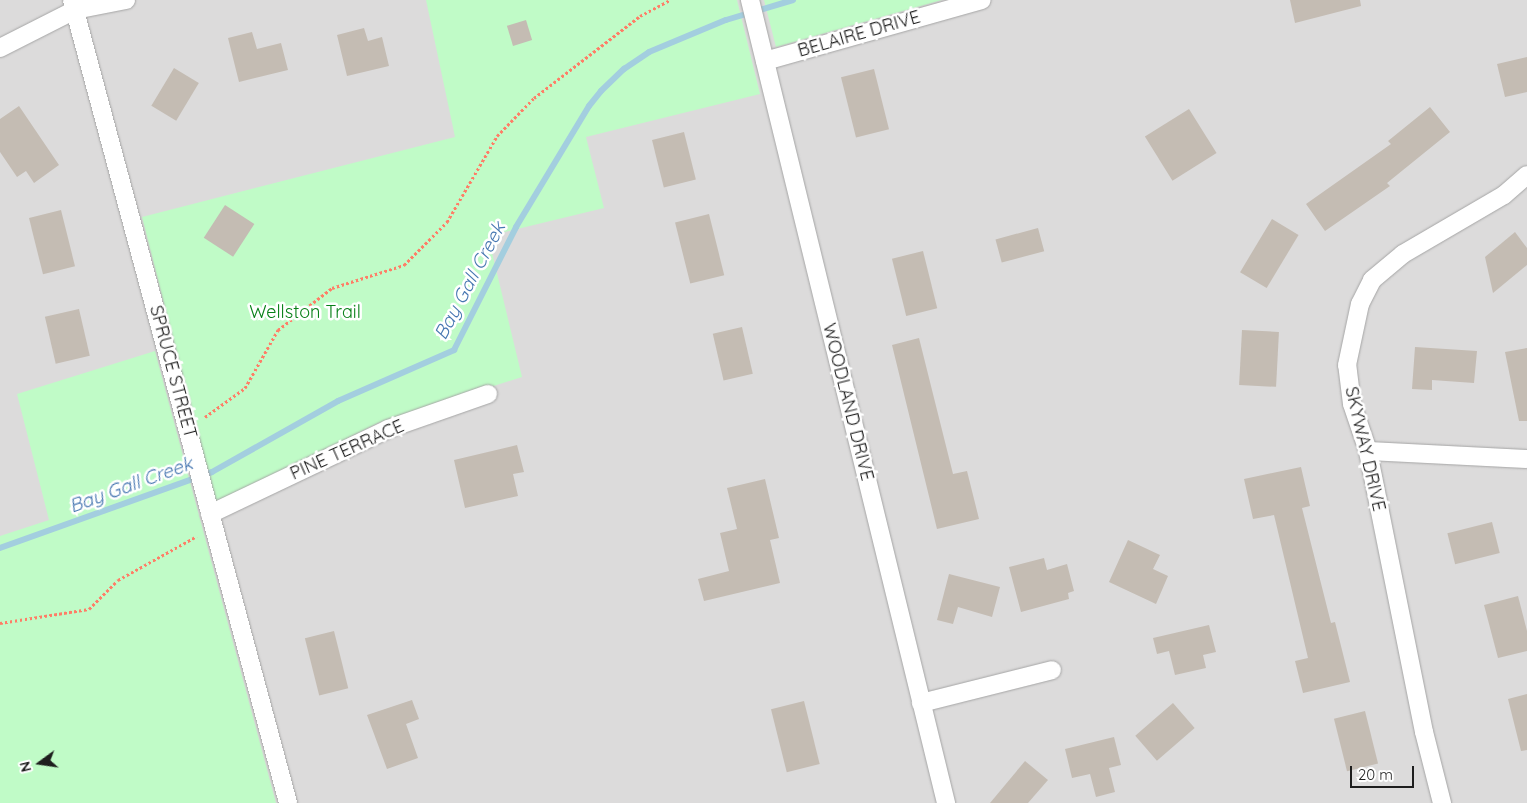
<!DOCTYPE html>
<style>
body{margin:0}
#map{position:relative;width:1527px;height:803px;overflow:hidden;background:#f0ece4;font-family:Quicksand,sans-serif}
div>[style]{position:absolute}
[style*='--x']{left:calc(var(--x)*1px);top:calc(var(--y)*1px);width:calc(var(--w)*1px);rotate:calc(var(--a)*1deg)}
.residential>*{inset:0;background:#dcdbdb;transform-origin:0 0}
.park>*{inset:0;background:#c0fbc7}
.stream>*{height:6px;margin:-3px;padding:0 3px;transform-origin:3px;border-radius:3px;background:#a3cedf}
.building>*{inset:0;background:#c4bcb3;transform-origin:0 0}
.path>*{height:3px;margin-top:-1.5px;transform-origin:0;background:repeating-linear-gradient(90deg,#fe7e67 0 2.5px,transparent 0 5px)}
.roads{filter:drop-shadow(0 0 1px #a5a5a5) drop-shadow(0 0 1px #a5a5a5)}
.minor>*{height:18px;margin:-9px;padding:0 9px;transform-origin:9px;border-radius:9px;background:#fff}
span{translate:-50% -50%;white-space:nowrap;text-align:center;line-height:1.15;-webkit-text-stroke:5px #fff;paint-order:stroke}
.street-label{font-size:18px;color:#1e1e1e}
.park-label{font-size:18px;color:#088018}
.water-label{font-size:19px;color:#4777b1;font-style:italic}
.north{position:absolute;left:15px;top:738px;width:50px;height:50px;-webkit-text-stroke:4px #fff;paint-order:stroke;rotate:256deg;font-size:14px;font-weight:700;line-height:20px;text-align:center;color:#1e1e1e}
.north::after{content:'';display:block;margin:auto;width:18px;height:22px;background:#1e1e1e;clip-path:polygon(50% 0,100% 100%,50% 72%,0 100%)}
.scale{position:absolute;left:1350px;top:766px;width:64px;height:22px;box-sizing:border-box;border:2px solid #1e1e1e;border-top:0;padding-left:6px;font-size:15px;line-height:18px;white-space:nowrap;color:#1e1e1e;-webkit-text-stroke:4px #fff;paint-order:stroke}
</style>
<div id="map">
<div class="residential">
<div style="left:0;top:0;width:1527px;height:803px"></div>
</div>
<div class="park">
<div style="clip-path:polygon(426px 0,737px 0,760px 94px,586px 137px,604px 208px,488px 236px,522px 377px,378px 423px,215px 505px,142px 217px,455px 137px)"></div>
<div style="clip-path:polygon(764px 0,942px 0,776px 47px)"></div>
<div style="clip-path:polygon(155px 351px,276px 803px,0 803px,0 536px,49px 520px,17px 394px)"></div>
</div>
<div class="stream">
<div style="--x:0;--y:548;--w:225;--a:-19.7"></div>
<div style="--x:212;--y:472;--w:145;--a:-29.4"></div>
<div style="--x:338;--y:401;--w:127;--a:-23.7"></div>
<div style="--x:454;--y:350;--w:138;--a:-63.2"></div>
<div style="--x:516;--y:227;--w:141;--a:-58.9"></div>
<div style="--x:589;--y:106;--w:19;--a:-51"></div>
<div style="--x:601;--y:91;--w:32;--a:-44"></div>
<div style="--x:624;--y:69;--w:30;--a:-34"></div>
<div style="--x:649;--y:52;--w:83;--a:-22.6"></div>
<div style="--x:726;--y:20;--w:70;--a:-16.6"></div>
</div>
<div class="building">
<div style="clip-path:polygon(1290px 0,1360px 0,1361px 6px,1295px 23px)"></div>
<div style="left:526px;top:20px;width:21px;height:20px;rotate:73deg"></div>
<div style="clip-path:polygon(364px 28px,368px 41px,382px 37px,389px 66px,347px 76px,337px 35px)"></div>
<div style="clip-path:polygon(252px 32px,257px 49px,281px 43px,288px 70px,239px 82px,228px 38px)"></div>
<div style="clip-path:polygon(1527px 57px,1527px 92px,1505px 97px,1497px 64px)"></div>
<div style="left:174px;top:68px;width:29px;height:44px;rotate:31deg"></div>
<div style="left:874px;top:69px;width:62px;height:34px;rotate:76deg"></div>
<div style="clip-path:polygon(19px 106px,59px 165px,34px 183px,26px 171px,17px 177px,0 152px,0 119px)"></div>
<div style="clip-path:polygon(1430px 107px,1450px 132px,1387px 183px,1390px 186px,1325px 231px,1306px 204px,1391px 144px,1388px 141px)"></div>
<div style="left:1189px;top:109px;width:52px;height:52px;rotate:58deg"></div>
<div style="left:684px;top:132px;width:49px;height:33px;rotate:76deg"></div>
<div style="left:225px;top:205px;width:35px;height:39px;rotate:33deg"></div>
<div style="left:61px;top:210px;width:58px;height:33px;rotate:76deg"></div>
<div style="left:709px;top:214px;width:63px;height:35px;rotate:76deg"></div>
<div style="left:1272px;top:219px;width:31px;height:62px;rotate:31deg"></div>
<div style="left:1038px;top:228px;width:24px;height:44px;rotate:75deg"></div>
<div style="clip-path:polygon(1515px 232px,1527px 248px,1527px 265px,1493px 293px,1485px 257px)"></div>
<div style="left:923px;top:251px;width:59px;height:32px;rotate:76deg"></div>
<div style="left:79px;top:309px;width:48px;height:35px;rotate:77deg"></div>
<div style="left:742px;top:327px;width:48px;height:30px;rotate:77deg"></div>
<div style="left:1242px;top:330px;width:37px;height:55px;rotate:3deg"></div>
<div style="clip-path:polygon(919px 338px,953px 474px,967px 471px,979px 519px,937px 529px,892px 345px)"></div>
<div style="clip-path:polygon(1415px 347px,1477px 351px,1474px 383px,1432px 380px,1432px 390px,1412px 389px)"></div>
<div style="clip-path:polygon(1527px 348px,1527px 421px,1519px 421px,1505px 352px)"></div>
<div style="clip-path:polygon(517px 445px,524px 472px,513px 474px,518px 496px,465px 508px,454px 460px)"></div>
<div style="clip-path:polygon(1301px 467px,1310px 506px,1302px 508px,1331px 623px,1335px 622px,1350px 682px,1303px 693px,1295px 661px,1308px 658px,1274px 515px,1253px 519px,1244px 479px)"></div>
<div style="clip-path:polygon(765px 479px,779px 538px,770px 540px,780px 583px,704px 601px,698px 579px,729px 571px,720px 533px,737px 529px,727px 488px)"></div>
<div style="left:1492px;top:522px;width:32px;height:46px;rotate:76deg"></div>
<div style="clip-path:polygon(1128px 540px,1160px 555px,1153px 569px,1168px 576px,1156px 604px,1109px 582px)"></div>
<div style="clip-path:polygon(1044px 558px,1047px 570px,1067px 564px,1074px 591px,1068px 593px,1069px 599px,1021px 612px,1009px 567px)"></div>
<div style="clip-path:polygon(949px 574px,1000px 587px,992px 617px,958px 607px,953px 624px,937px 620px)"></div>
<div style="clip-path:polygon(1518px 596px,1527px 631px,1527px 651px,1498px 658px,1484px 605px)"></div>
<div style="clip-path:polygon(1209px 625px,1216px 652px,1203px 655px,1206px 668px,1175px 675px,1169px 651px,1157px 654px,1153px 638px)"></div>
<div style="left:334px;top:631px;width:59px;height:30px;rotate:76deg"></div>
<div style="clip-path:polygon(1527px 694px,1527px 750px,1521px 751px,1508px 699px)"></div>
<div style="clip-path:polygon(412px 700px,419px 719px,406px 724px,418px 758px,387px 769px,367px 715px)"></div>
<div style="left:804px;top:701px;width:65px;height:34px;rotate:76deg"></div>
<div style="left:1173px;top:703px;width:33px;height:50px;rotate:49deg"></div>
<div style="left:1365px;top:711px;width:54px;height:32px;rotate:76deg"></div>
<div style="clip-path:polygon(1114px 737px,1121px 765px,1109px 768px,1115px 792px,1096px 797px,1090px 774px,1072px 778px,1065px 749px)"></div>
<div style="clip-path:polygon(1025px 761px,1048px 780px,1028px 803px,990px 803px)"></div>
</div>
<div class="path">
<div style="--x:205;--y:417;--w:49;--a:-35.9"></div>
<div style="--x:245;--y:388;--w:67;--a:-60.4"></div>
<div style="--x:278;--y:330;--w:68;--a:-37.9"></div>
<div style="--x:332;--y:288;--w:76;--a:-17.7"></div>
<div style="--x:404;--y:265;--w:61;--a:-45"></div>
<div style="--x:447;--y:222;--w:99;--a:-59.8"></div>
<div style="--x:497;--y:136;--w:53;--a:-45.8"></div>
<div style="--x:534;--y:98;--w:134;--a:-37.7"></div>
<div style="--x:640;--y:16;--w:34;--a:-28"></div>
<div style="--x:0;--y:623;--w:90;--a:-8.9"></div>
<div style="--x:89;--y:609;--w:41;--a:-45"></div>
<div style="--x:118;--y:580;--w:90;--a:-29.1"></div>
</div>
<div class="roads">
<div class="minor">
<div style="--x:72;--y:0;--w:832;--a:74.94"></div>
<div style="--x:750;--y:0;--w:827;--a:76.28"></div>
<div style="--x:0;--y:48;--w:84;--a:-26.9"></div>
<div style="--x:75;--y:10;--w:52;--a:-11.1"></div>
<div style="--x:765;--y:61;--w:225;--a:-15.7"></div>
<div style="--x:1368;--y:451;--w:159;--a:2.9"></div>
<div style="--x:210;--y:514;--w:197;--a:-25.5"></div>
<div style="--x:388;--y:429;--w:106;--a:-19.3"></div>
<div style="--x:921;--y:703;--w:135;--a:-14.1"></div>
<div style="--x:1442;--y:803;--w:73;--a:-104.2"></div>
<div style="--x:1424;--y:732;--w:287;--a:-101.3"></div>
<div style="--x:1368;--y:451;--w:50;--a:-108.8"></div>
<div style="--x:1352;--y:404;--w:39;--a:-97"></div>
<div style="--x:1347;--y:365;--w:62;--a:-78"></div>
<div style="--x:1360;--y:304;--w:27;--a:-63"></div>
<div style="--x:1372;--y:280;--w:40;--a:-40"></div>
<div style="--x:1403;--y:254;--w:117;--a:-30.3"></div>
<div style="--x:1504;--y:195;--w:30;--a:-41"></div>
</div>
</div>
<div class="street-label">
<span style="left:859px;top:34px;rotate:-16deg">BELAIRE DRIVE</span>
<span style="left:173px;top:372px;rotate:75deg">SPRUCE STREET</span>
<span style="left:848px;top:402px;rotate:76deg">WOODLAND DRIVE</span>
<span style="left:1365px;top:449px;rotate:77deg">SKYWAY DRIVE</span>
<span style="left:347px;top:450px;rotate:-24deg">PINE TERRACE</span>
</div>
<div class="park-label">
<span style="left:305px;top:312px">Wellston Trail</span>
</div>
<div class="water-label">
<span style="left:470px;top:281px;rotate:-62deg">Bay Gall Creek</span>
<span style="left:131px;top:485px;rotate:-20deg">Bay Gall Creek</span>
</div>
<div class="north">N</div>
<div class="scale">20 m</div>
</div>
